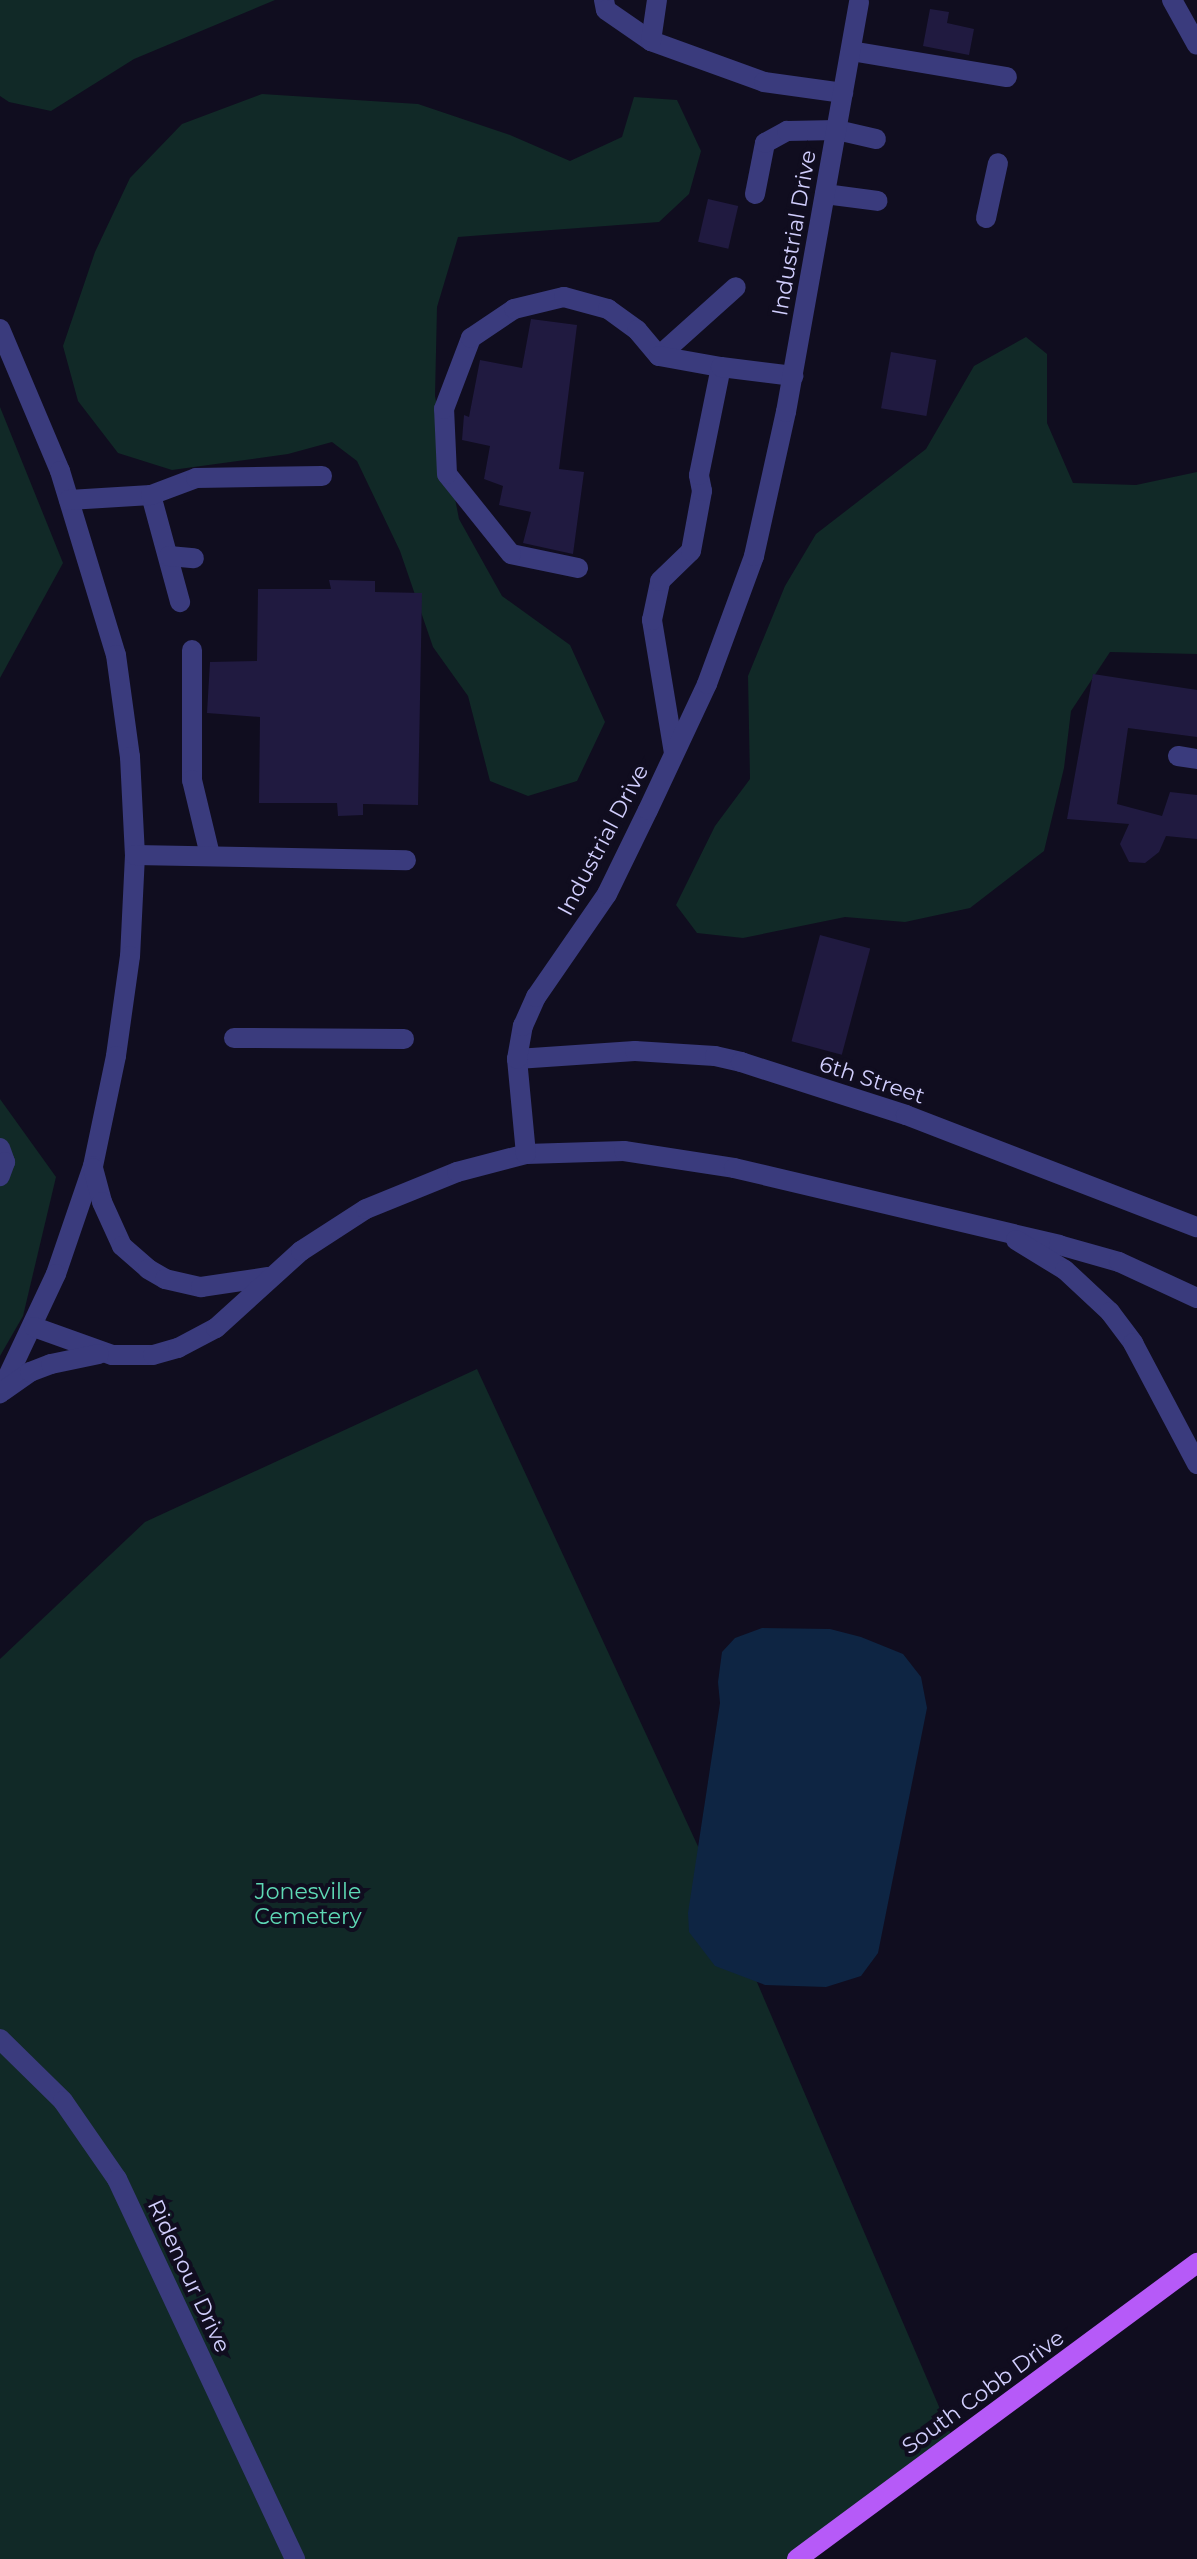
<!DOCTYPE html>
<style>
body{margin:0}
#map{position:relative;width:1197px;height:2559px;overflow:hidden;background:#100d1f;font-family:Montserrat,sans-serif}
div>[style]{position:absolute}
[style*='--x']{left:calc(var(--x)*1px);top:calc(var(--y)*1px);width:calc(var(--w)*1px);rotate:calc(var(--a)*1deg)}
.green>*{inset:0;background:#112927}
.water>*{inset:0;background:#0e2543}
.building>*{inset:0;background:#201a40;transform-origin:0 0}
.minor>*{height:20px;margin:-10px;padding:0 10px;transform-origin:10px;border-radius:10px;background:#3a3b7d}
.major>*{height:20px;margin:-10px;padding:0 10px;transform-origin:10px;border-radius:10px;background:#b65af8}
span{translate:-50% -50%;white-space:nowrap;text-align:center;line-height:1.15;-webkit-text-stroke:8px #100d1f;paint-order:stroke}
.street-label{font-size:22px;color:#d1cefd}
.park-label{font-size:22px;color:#5ed9b5}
</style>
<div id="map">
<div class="green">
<div style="clip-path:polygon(0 0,275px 0,134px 59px,51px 111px,9px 102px,0 96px)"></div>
<div style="clip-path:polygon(262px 94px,418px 104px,510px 135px,570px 161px,622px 137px,634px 97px,677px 100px,701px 151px,689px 194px,659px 222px,458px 237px,437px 307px,435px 396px,459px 519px,502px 596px,570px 645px,605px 722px,577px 781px,528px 796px,490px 781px,468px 696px,433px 647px,400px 551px,357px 461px,332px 442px,288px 454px,172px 470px,118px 453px,78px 401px,63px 346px,95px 252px,130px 178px,182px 124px)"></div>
<div style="clip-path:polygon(1026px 337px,1047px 354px,1047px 423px,1073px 483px,1136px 485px,1197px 472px,1197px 654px,1110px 652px,1071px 711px,1064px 768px,1044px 851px,970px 908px,905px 922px,845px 917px,743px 938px,697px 933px,676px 905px,715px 826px,750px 779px,748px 676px,785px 586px,816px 534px,926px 449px,974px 366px)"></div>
<div style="clip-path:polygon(0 407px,63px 563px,0 678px)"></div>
<div style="clip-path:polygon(0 1099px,56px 1177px,23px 1316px,0 1356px)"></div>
<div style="clip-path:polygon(477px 1369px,708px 1868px,952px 2437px,793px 2559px,0 2559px,0 1659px,145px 1522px)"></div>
</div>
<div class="water">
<div style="clip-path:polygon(762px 1628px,830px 1629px,861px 1637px,903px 1654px,921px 1677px,927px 1708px,878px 1953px,861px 1976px,826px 1987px,765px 1985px,715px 1966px,689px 1932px,688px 1913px,720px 1703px,718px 1682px,722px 1652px,735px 1638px)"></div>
</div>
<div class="building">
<div style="clip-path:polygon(930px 9px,949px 12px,947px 23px,974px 29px,969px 55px,923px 46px)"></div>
<div style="left:708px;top:199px;width:31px;height:44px;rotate:13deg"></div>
<div style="clip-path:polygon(531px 319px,577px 325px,559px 469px,584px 472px,573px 554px,523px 543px,531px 512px,499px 505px,503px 486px,484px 479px,490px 446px,462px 440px,464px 415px,469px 417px,480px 360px,522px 368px)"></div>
<div style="left:891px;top:352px;width:46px;height:57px;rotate:10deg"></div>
<div style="clip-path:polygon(329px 580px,375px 581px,375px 592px,422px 593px,418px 805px,363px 804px,363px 815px,338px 816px,337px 803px,259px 803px,260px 717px,207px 713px,210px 662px,257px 661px,258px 589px,331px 589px)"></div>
<div style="clip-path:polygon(1093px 674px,1197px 690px,1197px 737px,1128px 728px,1117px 804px,1162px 816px,1170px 792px,1197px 795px,1197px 839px,1166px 836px,1159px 852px,1145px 863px,1129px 862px,1120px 844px,1129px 824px,1067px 819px)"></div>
<div style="left:820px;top:935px;width:52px;height:110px;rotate:15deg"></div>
</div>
<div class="minor">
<div style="--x:604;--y:0;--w:10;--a:79"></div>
<div style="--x:606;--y:10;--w:55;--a:34.6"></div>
<div style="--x:651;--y:41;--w:120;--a:19.9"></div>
<div style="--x:764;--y:82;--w:80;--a:7.9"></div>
<div style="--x:1172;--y:0;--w:51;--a:60.9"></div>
<div style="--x:651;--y:41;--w:41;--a:-81.7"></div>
<div style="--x:851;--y:51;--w:158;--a:9.5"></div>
<div style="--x:755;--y:194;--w:52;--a:-78.9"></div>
<div style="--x:765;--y:143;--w:25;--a:-29"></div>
<div style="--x:787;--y:131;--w:50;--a:-1.1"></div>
<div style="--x:837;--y:130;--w:40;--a:13"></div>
<div style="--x:825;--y:194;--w:53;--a:7.5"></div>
<div style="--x:986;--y:218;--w:56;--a:-77.7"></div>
<div style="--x:0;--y:329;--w:154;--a:67.1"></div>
<div style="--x:60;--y:471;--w:192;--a:73.1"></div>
<div style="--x:116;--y:655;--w:103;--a:82.2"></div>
<div style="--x:130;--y:757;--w:98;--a:87.1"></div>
<div style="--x:135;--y:855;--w:101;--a:92.8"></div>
<div style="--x:130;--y:956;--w:101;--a:98"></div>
<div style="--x:116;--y:1056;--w:112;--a:101.8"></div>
<div style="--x:93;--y:1166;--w:114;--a:108.9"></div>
<div style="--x:56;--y:1274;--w:132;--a:115.2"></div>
<div style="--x:659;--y:356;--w:103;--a:-41.9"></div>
<div style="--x:151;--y:495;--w:111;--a:74.8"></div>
<div style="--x:69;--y:500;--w:82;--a:-3.5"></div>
<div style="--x:151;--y:495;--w:48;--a:-20.7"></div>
<div style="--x:196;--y:478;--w:126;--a:-0.9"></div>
<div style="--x:169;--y:556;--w:25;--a:5"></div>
<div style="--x:578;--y:568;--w:68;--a:-168.2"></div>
<div style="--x:511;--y:554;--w:102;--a:-128.7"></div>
<div style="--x:447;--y:474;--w:65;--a:-92.6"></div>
<div style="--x:444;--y:409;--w:76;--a:-69.2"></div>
<div style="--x:471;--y:338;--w:52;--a:-34"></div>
<div style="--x:514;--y:309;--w:51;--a:-13.5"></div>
<div style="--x:564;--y:297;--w:46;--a:15.3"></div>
<div style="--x:608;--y:309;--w:36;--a:36"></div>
<div style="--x:637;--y:330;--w:34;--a:50"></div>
<div style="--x:659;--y:356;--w:63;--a:10.1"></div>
<div style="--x:192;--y:650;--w:130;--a:90"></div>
<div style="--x:192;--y:780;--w:77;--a:76.5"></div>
<div style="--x:674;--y:753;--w:135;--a:-99.4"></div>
<div style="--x:652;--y:620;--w:40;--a:-78"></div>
<div style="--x:660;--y:581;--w:43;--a:-44.1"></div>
<div style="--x:691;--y:551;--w:61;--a:-79.6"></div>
<div style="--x:702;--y:491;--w:16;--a:-101"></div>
<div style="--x:699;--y:475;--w:110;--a:-78.5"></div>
<div style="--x:721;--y:367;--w:73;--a:7.1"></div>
<div style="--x:1178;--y:756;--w:19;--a:9"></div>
<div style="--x:135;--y:855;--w:271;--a:1.1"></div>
<div style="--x:234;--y:1038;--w:170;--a:0.3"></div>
<div style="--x:517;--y:1059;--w:118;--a:-3.9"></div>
<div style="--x:635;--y:1051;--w:80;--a:3.6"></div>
<div style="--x:715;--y:1056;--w:27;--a:13"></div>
<div style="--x:741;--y:1062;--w:173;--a:17.8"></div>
<div style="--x:906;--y:1115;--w:312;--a:21.1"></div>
<div style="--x:0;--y:1148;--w:15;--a:70"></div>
<div style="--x:5;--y:1162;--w:15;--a:110"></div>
<div style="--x:526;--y:1154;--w:98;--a:-1.8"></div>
<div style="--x:624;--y:1151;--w:111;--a:8.8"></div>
<div style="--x:734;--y:1168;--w:334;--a:13.3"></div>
<div style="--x:1059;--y:1245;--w:62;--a:15.8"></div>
<div style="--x:1119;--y:1262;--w:86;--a:24.8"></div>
<div style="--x:93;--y:1168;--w:35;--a:75"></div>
<div style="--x:102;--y:1202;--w:48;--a:65.6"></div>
<div style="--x:122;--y:1246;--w:35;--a:41"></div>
<div style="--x:148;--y:1269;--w:20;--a:30"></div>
<div style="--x:165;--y:1279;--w:37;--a:13"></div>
<div style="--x:201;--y:1287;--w:68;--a:-8.5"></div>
<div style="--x:1016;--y:1240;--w:57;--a:31.5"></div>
<div style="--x:1065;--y:1270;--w:62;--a:43"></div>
<div style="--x:1110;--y:1312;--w:39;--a:53"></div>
<div style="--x:1133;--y:1343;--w:137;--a:62.1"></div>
<div style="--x:34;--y:1327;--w:83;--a:19.7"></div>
<div style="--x:112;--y:1355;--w:41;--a:0"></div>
<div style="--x:153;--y:1355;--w:26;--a:-16"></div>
<div style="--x:178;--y:1348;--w:43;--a:-27.8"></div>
<div style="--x:216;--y:1328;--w:115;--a:-42.2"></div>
<div style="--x:301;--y:1251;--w:77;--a:-32.9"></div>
<div style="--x:366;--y:1209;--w:98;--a:-22.1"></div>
<div style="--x:457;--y:1172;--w:71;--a:-14.6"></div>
<div style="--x:526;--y:1154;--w:95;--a:-95.4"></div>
<div style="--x:517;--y:1059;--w:34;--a:-80"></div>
<div style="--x:523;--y:1026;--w:32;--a:-66"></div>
<div style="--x:536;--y:997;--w:125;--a:-55.4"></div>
<div style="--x:607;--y:894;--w:93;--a:-64"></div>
<div style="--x:648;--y:810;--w:139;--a:-64.9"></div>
<div style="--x:707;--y:684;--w:136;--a:-69.8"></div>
<div style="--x:754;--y:556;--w:148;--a:-77.5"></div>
<div style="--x:786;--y:412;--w:416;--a:-79.9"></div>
<div style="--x:3;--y:1391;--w:33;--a:-35"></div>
<div style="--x:30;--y:1372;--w:22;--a:-21"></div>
<div style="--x:51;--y:1364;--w:49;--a:-11.8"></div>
<div style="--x:0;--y:2039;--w:88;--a:44.5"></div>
<div style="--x:63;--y:2101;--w:95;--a:55.3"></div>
<div style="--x:117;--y:2179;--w:420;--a:64.9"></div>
</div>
<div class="major">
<div style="--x:797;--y:2559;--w:498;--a:-36.5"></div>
</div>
<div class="street-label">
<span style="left:794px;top:233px;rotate:-80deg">Industrial Drive</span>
<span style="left:603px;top:840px;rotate:-62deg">Industrial Drive</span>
<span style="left:872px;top:1080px;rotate:18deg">6th Street</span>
<span style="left:189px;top:2276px;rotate:65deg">Ridenour Drive</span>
<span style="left:983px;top:2392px;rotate:-36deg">South Cobb Drive</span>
</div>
<div class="park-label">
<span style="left:308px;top:1904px">Jonesville<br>Cemetery</span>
</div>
</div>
